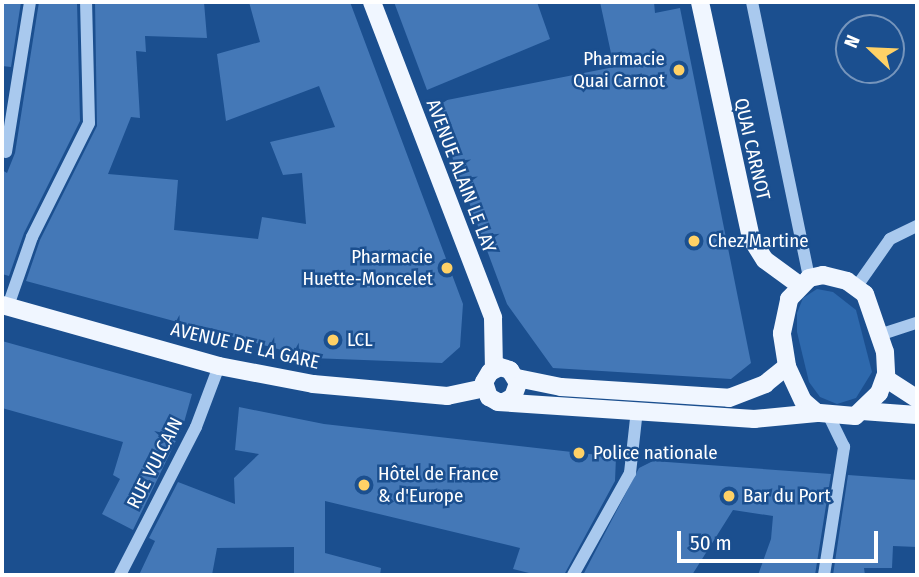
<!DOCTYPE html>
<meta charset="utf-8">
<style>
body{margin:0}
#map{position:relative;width:919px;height:577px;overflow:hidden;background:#1b4f8f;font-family:"Fira Sans Condensed",sans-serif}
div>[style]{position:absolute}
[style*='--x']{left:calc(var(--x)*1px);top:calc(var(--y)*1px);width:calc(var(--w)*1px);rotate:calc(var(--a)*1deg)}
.green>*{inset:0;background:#2e69ad}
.building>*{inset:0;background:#4478b7}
.minor>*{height:12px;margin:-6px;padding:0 6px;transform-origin:6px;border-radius:6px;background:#a9c9ee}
.major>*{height:18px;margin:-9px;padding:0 9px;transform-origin:9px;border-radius:9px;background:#f0f6ff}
.dots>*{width:19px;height:19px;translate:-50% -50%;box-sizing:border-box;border:4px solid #1b4f8f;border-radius:50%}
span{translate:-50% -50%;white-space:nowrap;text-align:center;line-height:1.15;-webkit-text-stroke:5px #1b4f8f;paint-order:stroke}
.poi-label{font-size:19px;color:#fff}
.right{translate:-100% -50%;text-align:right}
.left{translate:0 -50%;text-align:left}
.street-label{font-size:19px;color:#fff}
.frame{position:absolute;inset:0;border:4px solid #fff;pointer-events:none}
.north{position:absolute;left:835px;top:14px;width:70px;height:70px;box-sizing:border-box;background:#1b4f8f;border:2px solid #7695bc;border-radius:50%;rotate:293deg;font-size:19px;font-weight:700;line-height:28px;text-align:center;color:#fff}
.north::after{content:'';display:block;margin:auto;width:24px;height:32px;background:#ffd166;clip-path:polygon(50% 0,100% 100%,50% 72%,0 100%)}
.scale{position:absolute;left:677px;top:531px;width:201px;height:32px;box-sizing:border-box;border:4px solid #fff;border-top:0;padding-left:9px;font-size:21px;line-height:24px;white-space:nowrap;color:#fff;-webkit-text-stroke:5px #1b4f8f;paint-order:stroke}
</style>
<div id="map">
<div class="green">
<div style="clip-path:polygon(817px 289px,833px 292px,856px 310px,872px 372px,856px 398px,837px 404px,820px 397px,809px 382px,797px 332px,797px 313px,803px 298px)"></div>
</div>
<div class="building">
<div style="clip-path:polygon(2px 2px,21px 2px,11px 67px,2px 66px)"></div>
<div style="clip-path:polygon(39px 2px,77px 2px,80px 121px,24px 233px,9px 276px,2px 274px,2px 170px,7px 173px,15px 153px)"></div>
<div style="clip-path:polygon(95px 2px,204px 2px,207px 38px,145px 36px,146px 52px,136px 51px,140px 118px,131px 117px,108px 174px,178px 180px,174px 230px,258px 239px,262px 217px,306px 224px,302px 173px,283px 175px,270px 142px,335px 127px,319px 86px,226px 121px,217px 54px,260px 42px,249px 2px,350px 2px,463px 304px,460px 347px,442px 363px,311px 358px,26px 281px,40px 240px,97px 126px)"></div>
<div style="clip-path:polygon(394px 2px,537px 2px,550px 39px,427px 90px)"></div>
<div style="clip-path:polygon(600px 2px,654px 2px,655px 13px,680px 8px,751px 363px,731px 379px,553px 368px,507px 304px,432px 103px,614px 67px)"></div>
<div style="clip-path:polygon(2px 341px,192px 394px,183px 426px,133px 530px,102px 514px,120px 479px,113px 475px,123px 442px,2px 408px)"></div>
<div style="clip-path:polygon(239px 407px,324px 424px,616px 457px,615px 481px,564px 575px,537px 575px,513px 569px,520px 548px,325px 501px,325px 553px,381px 568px,380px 575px,294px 575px,294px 547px,217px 548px,212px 575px,139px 575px,155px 541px,149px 538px,178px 482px,235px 504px,234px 478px,259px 454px,235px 450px)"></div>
<div style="clip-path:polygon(653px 461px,831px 474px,815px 575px,758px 575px,771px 539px,773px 516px,733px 510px,692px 575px,583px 575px,639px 468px)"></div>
<div style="clip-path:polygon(848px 475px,917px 480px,917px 547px,893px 546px,892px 568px,864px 568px,865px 575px,833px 575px)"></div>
</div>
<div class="minor">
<div style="--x:752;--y:2;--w:282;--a:78.3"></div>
<div style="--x:6;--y:152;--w:152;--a:-80.9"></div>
<div style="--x:857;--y:286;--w:57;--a:-54.9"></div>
<div style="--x:890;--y:239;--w:30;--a:-26"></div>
<div style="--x:8;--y:306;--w:73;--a:-70.8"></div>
<div style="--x:32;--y:237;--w:127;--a:-63.4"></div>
<div style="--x:89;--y:123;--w:121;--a:-91.4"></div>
<div style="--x:879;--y:335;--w:40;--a:-18"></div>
<div style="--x:120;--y:575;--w:166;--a:-62.8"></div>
<div style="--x:196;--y:427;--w:65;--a:-69.3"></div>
<div style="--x:573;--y:575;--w:117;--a:-60.8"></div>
<div style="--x:630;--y:473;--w:63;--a:-83.7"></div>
<div style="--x:824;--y:575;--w:130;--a:-81.1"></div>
<div style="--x:844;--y:447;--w:34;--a:-116"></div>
</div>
<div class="major">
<div style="--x:372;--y:2;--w:338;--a:69"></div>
<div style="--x:493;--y:318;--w:50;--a:88.9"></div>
<div style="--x:700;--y:2;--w:241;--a:77.8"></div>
<div style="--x:751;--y:238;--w:26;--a:58"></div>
<div style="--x:765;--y:260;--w:42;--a:36.3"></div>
<div style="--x:823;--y:275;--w:25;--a:14"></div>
<div style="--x:847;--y:281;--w:22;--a:36"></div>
<div style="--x:865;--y:294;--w:61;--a:71"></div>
<div style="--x:885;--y:352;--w:22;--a:87"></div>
<div style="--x:886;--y:374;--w:20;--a:110"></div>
<div style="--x:879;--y:393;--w:33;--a:136"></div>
<div style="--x:855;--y:416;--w:38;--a:-175"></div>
<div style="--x:817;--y:413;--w:18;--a:-139"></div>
<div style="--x:803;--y:401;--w:38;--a:-115"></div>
<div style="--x:787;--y:366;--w:33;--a:-99"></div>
<div style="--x:782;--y:333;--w:35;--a:-78"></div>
<div style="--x:789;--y:299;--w:29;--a:-46"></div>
<div style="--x:809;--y:278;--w:14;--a:-12"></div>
<div style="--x:2;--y:305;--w:225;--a:15.7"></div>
<div style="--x:219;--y:366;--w:96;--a:10.8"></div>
<div style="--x:313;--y:384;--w:135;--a:5.1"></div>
<div style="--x:447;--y:396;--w:38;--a:-12"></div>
<div style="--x:517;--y:378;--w:45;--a:11.6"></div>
<div style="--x:561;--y:387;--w:168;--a:3.7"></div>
<div style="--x:729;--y:398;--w:39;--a:-21"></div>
<div style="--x:765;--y:384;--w:28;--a:-39"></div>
<div style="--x:885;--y:378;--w:38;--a:33"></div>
<div style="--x:504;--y:402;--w:10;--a:-29"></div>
<div style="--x:513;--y:397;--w:15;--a:-70"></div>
<div style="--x:518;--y:383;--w:15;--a:-122"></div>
<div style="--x:510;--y:370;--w:10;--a:-163"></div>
<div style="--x:500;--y:367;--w:11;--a:153"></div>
<div style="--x:490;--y:372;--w:12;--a:121"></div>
<div style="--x:484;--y:382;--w:16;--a:72"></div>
<div style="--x:489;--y:397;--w:10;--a:29"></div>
<div style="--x:498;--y:402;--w:257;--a:3.8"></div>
<div style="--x:754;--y:419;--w:63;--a:-5.4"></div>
<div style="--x:862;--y:411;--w:55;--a:4.2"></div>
</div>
<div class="dots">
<div style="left:679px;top:70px;background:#ffd166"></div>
<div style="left:694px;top:241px;background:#ffd166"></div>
<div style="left:447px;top:268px;background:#ffd166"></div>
<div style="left:333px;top:340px;background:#ffd166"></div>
<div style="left:579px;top:453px;background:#ffd166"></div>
<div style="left:364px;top:485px;background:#ffd166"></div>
<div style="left:729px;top:496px;background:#ffd166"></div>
</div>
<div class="poi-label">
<span class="right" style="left:665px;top:70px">Pharmacie<br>Quai Carnot</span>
<span class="left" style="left:708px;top:241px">Chez Martine</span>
<span class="right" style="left:433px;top:268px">Pharmacie<br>Huette-Moncelet</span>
<span class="left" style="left:347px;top:340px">LCL</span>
<span class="left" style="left:593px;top:453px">Police nationale</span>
<span class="left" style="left:378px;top:485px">Hôtel de France<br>&amp; d'Europe</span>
<span class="left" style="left:743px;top:496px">Bar du Port</span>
</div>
<div class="street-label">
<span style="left:752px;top:149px;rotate:77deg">QUAI CARNOT</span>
<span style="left:461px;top:176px;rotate:69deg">AVENUE ALAIN LE LAY</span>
<span style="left:245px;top:346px;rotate:13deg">AVENUE DE LA GARE</span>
<span style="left:155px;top:463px;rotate:-63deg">RUE VULCAIN</span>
</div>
<div class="frame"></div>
<div class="north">N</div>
<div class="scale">50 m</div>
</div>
